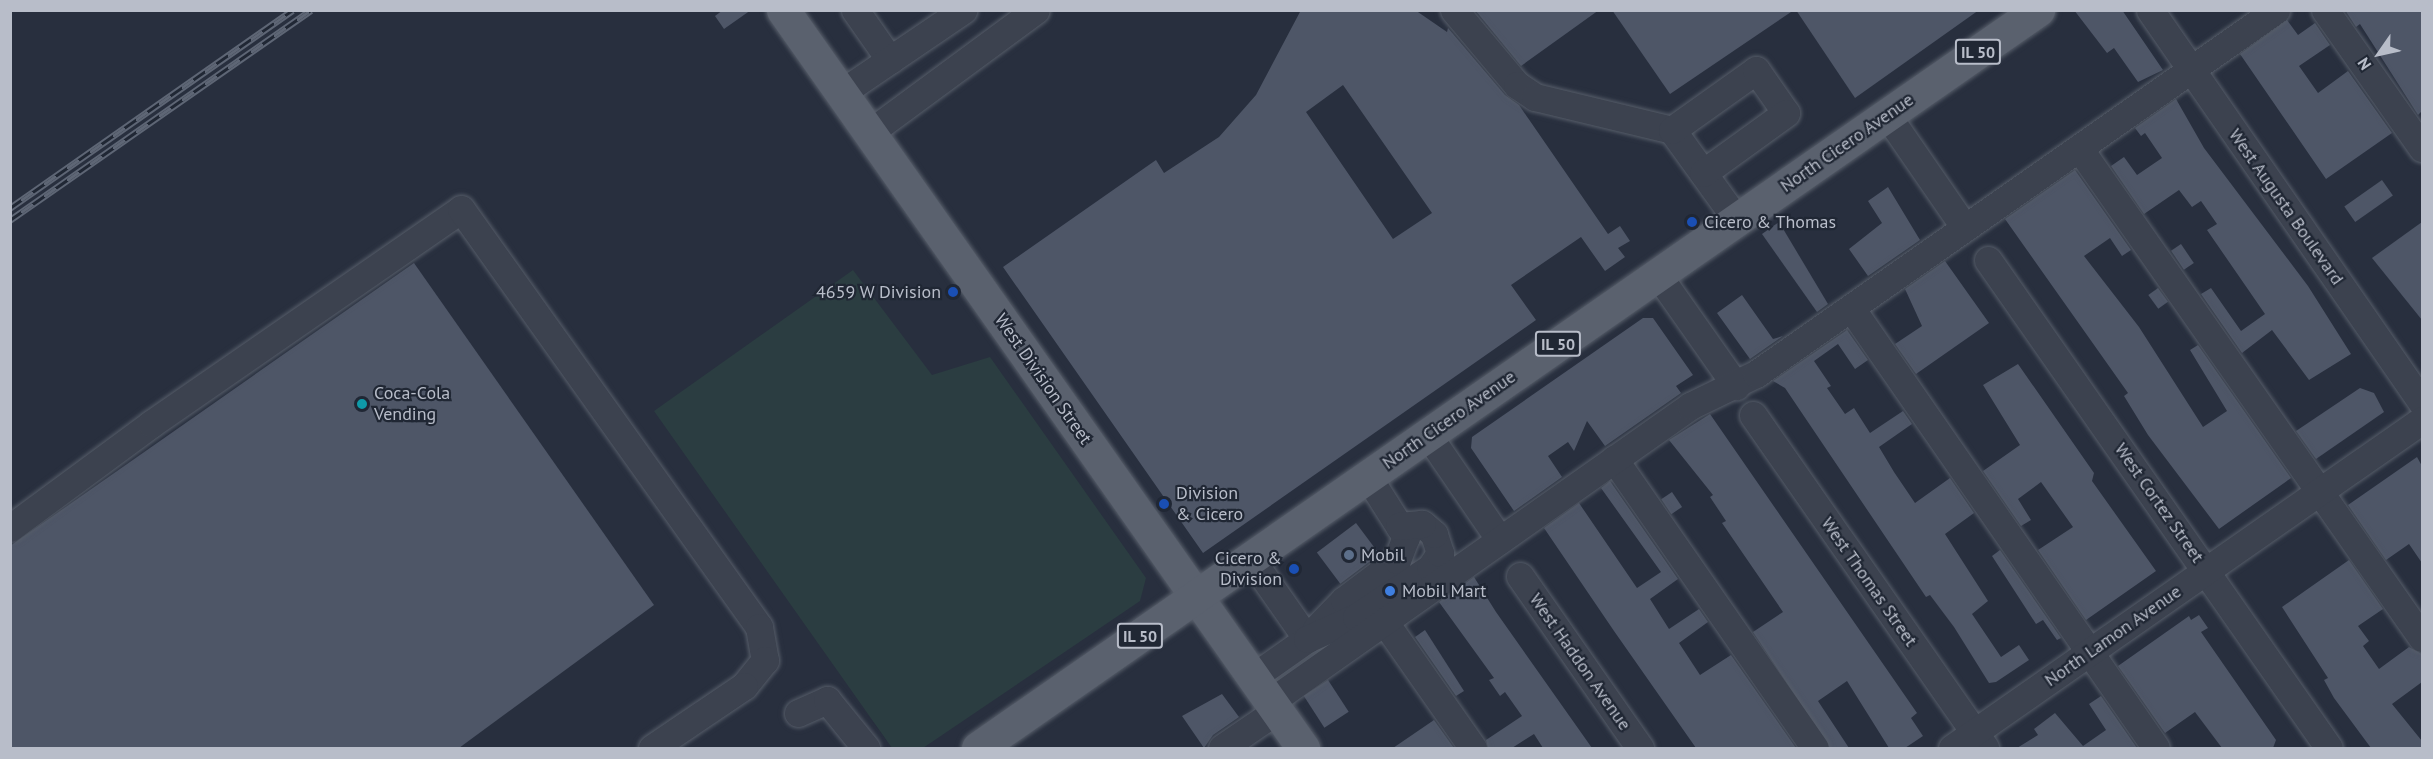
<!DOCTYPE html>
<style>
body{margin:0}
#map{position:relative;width:2433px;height:759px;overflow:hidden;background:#282f3e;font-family:"PT Sans",sans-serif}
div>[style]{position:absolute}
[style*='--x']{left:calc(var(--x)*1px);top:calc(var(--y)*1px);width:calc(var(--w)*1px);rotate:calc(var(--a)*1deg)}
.green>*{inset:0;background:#2b3d41}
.building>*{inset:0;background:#4e5667;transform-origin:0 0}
.roads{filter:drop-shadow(0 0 2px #565d69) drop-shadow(0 0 2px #565d69)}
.minor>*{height:27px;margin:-13.5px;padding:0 13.5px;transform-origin:13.5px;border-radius:13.5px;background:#3c424f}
.major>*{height:33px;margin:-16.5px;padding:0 16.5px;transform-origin:16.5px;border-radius:16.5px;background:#5a616e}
.rail>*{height:7px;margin-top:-3.5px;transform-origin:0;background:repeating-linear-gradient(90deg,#202734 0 14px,#5e6675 0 28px);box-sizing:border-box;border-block:2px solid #5e6675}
.dots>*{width:16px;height:16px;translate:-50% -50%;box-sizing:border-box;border:3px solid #202734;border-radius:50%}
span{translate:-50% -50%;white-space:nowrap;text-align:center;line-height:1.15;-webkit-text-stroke:4.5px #202734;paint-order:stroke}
.shield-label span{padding:2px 4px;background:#202734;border:2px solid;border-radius:4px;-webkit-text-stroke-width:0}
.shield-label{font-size:16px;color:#b8bdc9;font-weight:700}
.street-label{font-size:18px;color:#b8bdc9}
.poi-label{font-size:18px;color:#b8bdc9}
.left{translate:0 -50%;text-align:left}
.right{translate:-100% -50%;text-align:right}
.frame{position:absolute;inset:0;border:12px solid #b8bdc9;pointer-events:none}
.north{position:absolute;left:2349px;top:24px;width:60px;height:60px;-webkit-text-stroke:4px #202734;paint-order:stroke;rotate:236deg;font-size:16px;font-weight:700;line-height:24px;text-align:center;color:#b8bdc9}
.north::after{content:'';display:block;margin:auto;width:21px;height:27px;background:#b8bdc9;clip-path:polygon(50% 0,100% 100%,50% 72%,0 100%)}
</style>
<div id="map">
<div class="green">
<div style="clip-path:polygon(853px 270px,932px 375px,990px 357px,1146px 578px,1140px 601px,923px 748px,892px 748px,654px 411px)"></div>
</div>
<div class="building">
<div style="clip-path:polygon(723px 10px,751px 10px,724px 29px,715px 16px)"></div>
<div style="clip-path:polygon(evenodd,1301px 10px,1415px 10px,1447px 32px,1448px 28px,1505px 95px,1519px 105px,1608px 234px,1620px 226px,1630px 241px,1618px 248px,1625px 257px,1605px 271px,1581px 237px,1511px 285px,1536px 320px,1203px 553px,1003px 267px,1156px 160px,1164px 173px,1219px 137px,1256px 95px,1301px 10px,1343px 85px,1432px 213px,1393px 239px,1306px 112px,1343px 85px)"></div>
<div style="clip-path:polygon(1475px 10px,1599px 10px,1521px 66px)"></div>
<div style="clip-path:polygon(1612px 10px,1794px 10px,1670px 94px)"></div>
<div style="clip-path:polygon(1796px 10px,1979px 10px,1855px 98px)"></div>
<div style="clip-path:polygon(2074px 10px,2122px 10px,2163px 70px,2138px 82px,2114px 48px,2107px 53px)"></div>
<div style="clip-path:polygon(2345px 10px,2422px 10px,2422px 111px,2418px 115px,2360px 24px,2356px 27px)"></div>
<div style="clip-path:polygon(2287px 20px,2298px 35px,2315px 23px,2330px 45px,2299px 66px,2318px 93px,2348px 71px,2392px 133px,2326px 179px,2240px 54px)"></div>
<div style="clip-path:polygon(2176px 99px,2204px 148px,2308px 286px,2351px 354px,2309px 380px,2272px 330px,2242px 353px,2201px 294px,2211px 288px,2241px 331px,2265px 314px,2207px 230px,2217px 224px,2201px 201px,2192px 207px,2179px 190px,2144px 214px,2111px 166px,2124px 157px,2137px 175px,2162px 158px,2145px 133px,2141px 136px,2135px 128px)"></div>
<div style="clip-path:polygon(2075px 170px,2131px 250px,2122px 256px,2110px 238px,2084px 256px,2139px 327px,2203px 427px,2227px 411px,2190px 350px,2198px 345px,2291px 478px,2219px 529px,2148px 435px,2124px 396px,2128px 393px,2005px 219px)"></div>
<div style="left:2382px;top:180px;width:19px;height:46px;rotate:55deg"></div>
<div style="clip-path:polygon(1888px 187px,1920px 240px,1868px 276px,1849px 249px,1882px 223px,1868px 201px)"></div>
<div style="clip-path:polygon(1779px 222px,1828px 304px,1817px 312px,1762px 234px)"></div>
<div style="clip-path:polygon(2422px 222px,2422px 320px,2372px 258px)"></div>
<div style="left:2181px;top:244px;width:23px;height:12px;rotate:56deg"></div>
<div style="clip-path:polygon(1945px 261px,1989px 323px,1916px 374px,1895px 344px,1922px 326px,1905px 289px)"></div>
<div style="clip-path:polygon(414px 263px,654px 605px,459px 748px,10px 748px,10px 546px)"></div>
<div style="left:2158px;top:288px;width:17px;height:12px;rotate:54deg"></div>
<div style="clip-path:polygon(1742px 295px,1773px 339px,1783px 336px,1750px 359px,1717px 313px)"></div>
<div style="clip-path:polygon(1643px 318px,1653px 318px,1693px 375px,1676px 386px,1681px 393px,1605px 446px,1587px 421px,1574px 451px,1568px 442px,1548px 456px,1562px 477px,1514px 511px,1471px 448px,1472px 437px)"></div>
<div style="clip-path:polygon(1847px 330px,1868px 360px,1855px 369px,1838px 344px,1814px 361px,1831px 386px,1827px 388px,1845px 414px,1854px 408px,1870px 433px,1903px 411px,1912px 424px,1879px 447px,1894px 472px,1915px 503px,1950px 478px,1974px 513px,1945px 534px,1988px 601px,1972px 614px,2001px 657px,2019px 645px,2029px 660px,1996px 682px,1989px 683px,1954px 627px,1930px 595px,1926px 597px,1785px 388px,1773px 381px)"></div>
<div style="clip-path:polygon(2018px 364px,2094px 473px,2092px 481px,2156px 571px,2086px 620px,2038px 550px,2073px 527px,2041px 482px,2018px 499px,2031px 520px,2021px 526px,1983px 471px,2020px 445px,1983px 385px)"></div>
<div style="clip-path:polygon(2360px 388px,2374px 393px,2384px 412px,2316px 459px,2296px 431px)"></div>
<div style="clip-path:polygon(1710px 414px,1917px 713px,1911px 718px,1923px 736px,1905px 748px,1889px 748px,1847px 681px,1818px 701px,1849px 748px,1830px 748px,1753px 632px,1783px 612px,1722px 523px,1726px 521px,1710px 497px,1713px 495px,1669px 440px)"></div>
<div style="clip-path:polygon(2417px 457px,2422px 466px,2422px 563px,2409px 544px,2386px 560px,2348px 505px)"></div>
<div style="clip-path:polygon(1610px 481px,1678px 579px,1650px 599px,1669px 629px,1699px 609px,1708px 622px,1679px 643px,1700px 675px,1731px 655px,1796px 748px,1696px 748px,1614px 631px,1544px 528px,1579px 503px,1637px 588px,1661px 572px,1601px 488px)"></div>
<div style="left:1672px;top:492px;width:18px;height:13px;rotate:56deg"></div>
<div style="left:1356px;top:523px;width:39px;height:49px;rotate:53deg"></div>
<div style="clip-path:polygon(2000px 550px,2061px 638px,2057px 640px,2043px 620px,2036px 624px,1992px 556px)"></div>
<div style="clip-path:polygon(2349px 560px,2383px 609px,2358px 626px,2369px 641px,2363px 646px,2379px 669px,2409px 647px,2422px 654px,2422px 682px,2392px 704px,2422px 741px,2422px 748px,2371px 748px,2334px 698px,2324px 680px,2328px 678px,2282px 607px)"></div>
<div style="clip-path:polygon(1474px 577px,1496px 612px,1592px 748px,1543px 748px,1534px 734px,1512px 748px,1488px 748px,1486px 740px,1522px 716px,1505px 692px,1500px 696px,1489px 680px,1494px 678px,1439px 602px)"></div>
<div style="clip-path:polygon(2199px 615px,2208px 628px,2201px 632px,2276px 740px,2273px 748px,2222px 748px,2195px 712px,2165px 733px,2118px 666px,2189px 616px,2191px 620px)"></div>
<div style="clip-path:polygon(1425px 630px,1464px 691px,1456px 696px,1415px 637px)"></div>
<div style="left:1328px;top:680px;width:38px;height:29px;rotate:57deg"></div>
<div style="clip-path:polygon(1222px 694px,1239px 717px,1213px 735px,1204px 748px,1182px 716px)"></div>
<div style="clip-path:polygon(2101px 696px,2137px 748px,2017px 748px,2038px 735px,2034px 729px,2055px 713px,2083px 746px,2106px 730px,2089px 704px)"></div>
<div style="clip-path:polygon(1434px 720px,1454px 748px,1393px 748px)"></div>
</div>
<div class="roads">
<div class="minor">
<div style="--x:855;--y:10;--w:61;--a:55"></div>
<div style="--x:1454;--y:10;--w:98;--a:50"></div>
<div style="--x:1517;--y:85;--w:22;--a:34"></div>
<div style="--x:1535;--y:97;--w:141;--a:13.5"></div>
<div style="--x:1672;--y:130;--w:111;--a:54.2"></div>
<div style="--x:2150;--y:10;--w:478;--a:55.3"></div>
<div style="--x:2325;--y:10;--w:169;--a:54.9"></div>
<div style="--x:841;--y:93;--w:148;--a:-34.2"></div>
<div style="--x:1887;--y:115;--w:137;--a:55.4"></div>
<div style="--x:1672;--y:130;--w:103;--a:-35.5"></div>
<div style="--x:1756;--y:70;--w:52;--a:55.1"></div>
<div style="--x:1786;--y:113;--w:102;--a:144.1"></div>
<div style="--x:869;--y:133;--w:207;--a:-36.4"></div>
<div style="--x:2079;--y:148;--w:598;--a:55.01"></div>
<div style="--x:1988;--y:260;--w:595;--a:55.06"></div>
<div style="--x:1658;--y:275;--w:136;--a:54.9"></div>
<div style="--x:1851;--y:308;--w:535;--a:55.27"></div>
<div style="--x:1753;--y:415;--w:406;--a:55.1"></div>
<div style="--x:1428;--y:435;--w:127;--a:55.6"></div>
<div style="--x:1614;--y:459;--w:352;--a:55.2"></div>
<div style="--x:10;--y:528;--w:175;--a:-36.4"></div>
<div style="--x:151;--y:424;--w:377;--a:-34.7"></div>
<div style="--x:461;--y:209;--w:513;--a:54.51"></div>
<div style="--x:759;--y:627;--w:34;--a:80"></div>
<div style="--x:765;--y:660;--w:33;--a:129"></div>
<div style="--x:744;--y:686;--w:111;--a:146"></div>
<div style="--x:1251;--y:559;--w:98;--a:55"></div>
<div style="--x:1307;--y:639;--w:66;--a:144.9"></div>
<div style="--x:1520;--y:576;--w:210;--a:55.1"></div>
<div style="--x:1384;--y:621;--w:155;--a:55"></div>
<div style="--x:1316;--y:629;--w:40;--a:-46"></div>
<div style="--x:1344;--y:600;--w:66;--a:-37"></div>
<div style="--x:1397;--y:560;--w:25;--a:-69"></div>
<div style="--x:1406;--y:537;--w:71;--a:-122.3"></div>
<div style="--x:1307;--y:639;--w:54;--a:-24.2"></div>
<div style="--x:1356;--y:617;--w:89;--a:-33.5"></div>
<div style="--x:1430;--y:568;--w:18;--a:-56"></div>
<div style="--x:1440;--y:553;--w:20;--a:-108"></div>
<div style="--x:1434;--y:534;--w:16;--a:-140"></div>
<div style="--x:1422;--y:524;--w:23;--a:175"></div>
<div style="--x:1270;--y:702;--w:514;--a:-35.17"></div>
<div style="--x:1690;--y:406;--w:73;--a:-25.9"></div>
<div style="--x:1756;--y:374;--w:635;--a:-34.99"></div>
<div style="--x:798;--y:713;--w:32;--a:-24"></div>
<div style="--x:827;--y:700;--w:62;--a:50.9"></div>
<div style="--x:1222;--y:748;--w:65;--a:-34.4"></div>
<div style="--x:1952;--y:748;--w:573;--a:-34.91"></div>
</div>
<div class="major">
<div style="--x:783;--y:10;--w:903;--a:54.83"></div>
<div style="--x:978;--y:748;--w:1292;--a:-34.85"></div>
</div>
</div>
<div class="rail">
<div style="--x:10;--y:208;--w:345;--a:-35"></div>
<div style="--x:10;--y:220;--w:367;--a:-34.9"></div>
</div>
<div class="dots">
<div style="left:1692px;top:222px;background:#1a4fb4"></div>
<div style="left:953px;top:292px;background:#1a4fb4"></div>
<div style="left:362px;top:404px;background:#0f9aa8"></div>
<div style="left:1164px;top:504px;background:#1a4fb4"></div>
<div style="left:1349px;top:555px;background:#5c6f8a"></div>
<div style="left:1294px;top:569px;background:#1a4fb4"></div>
<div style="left:1390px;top:591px;background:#3f7fe0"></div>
</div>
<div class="shield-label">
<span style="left:1978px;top:52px">IL 50</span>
<span style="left:1558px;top:344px">IL 50</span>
<span style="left:1140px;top:636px">IL 50</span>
</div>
<div class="street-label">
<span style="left:1847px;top:143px;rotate:-35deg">North Cicero Avenue</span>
<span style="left:2286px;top:207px;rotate:55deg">West Augusta Boulevard</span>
<span style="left:1043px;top:379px;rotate:55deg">West Division Street</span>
<span style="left:1449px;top:420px;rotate:-35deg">North Cicero Avenue</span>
<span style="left:2159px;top:503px;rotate:55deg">West Cortez Street</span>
<span style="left:1869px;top:582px;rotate:55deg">West Thomas Street</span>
<span style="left:2113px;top:636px;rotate:-35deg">North Lamon Avenue</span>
<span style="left:1580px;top:662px;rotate:55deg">West Haddon Avenue</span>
</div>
<div class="poi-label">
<span class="left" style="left:1704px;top:222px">Cicero &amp; Thomas</span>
<span class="right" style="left:941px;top:292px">4659 W Division</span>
<span class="left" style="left:374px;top:404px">Coca-Cola<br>Vending</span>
<span class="left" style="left:1176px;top:504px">Division<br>&amp; Cicero</span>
<span class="left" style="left:1361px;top:555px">Mobil</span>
<span class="right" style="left:1282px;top:569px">Cicero &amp;<br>Division</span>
<span class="left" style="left:1402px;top:591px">Mobil Mart</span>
</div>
<div class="frame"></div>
<div class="north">N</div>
</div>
